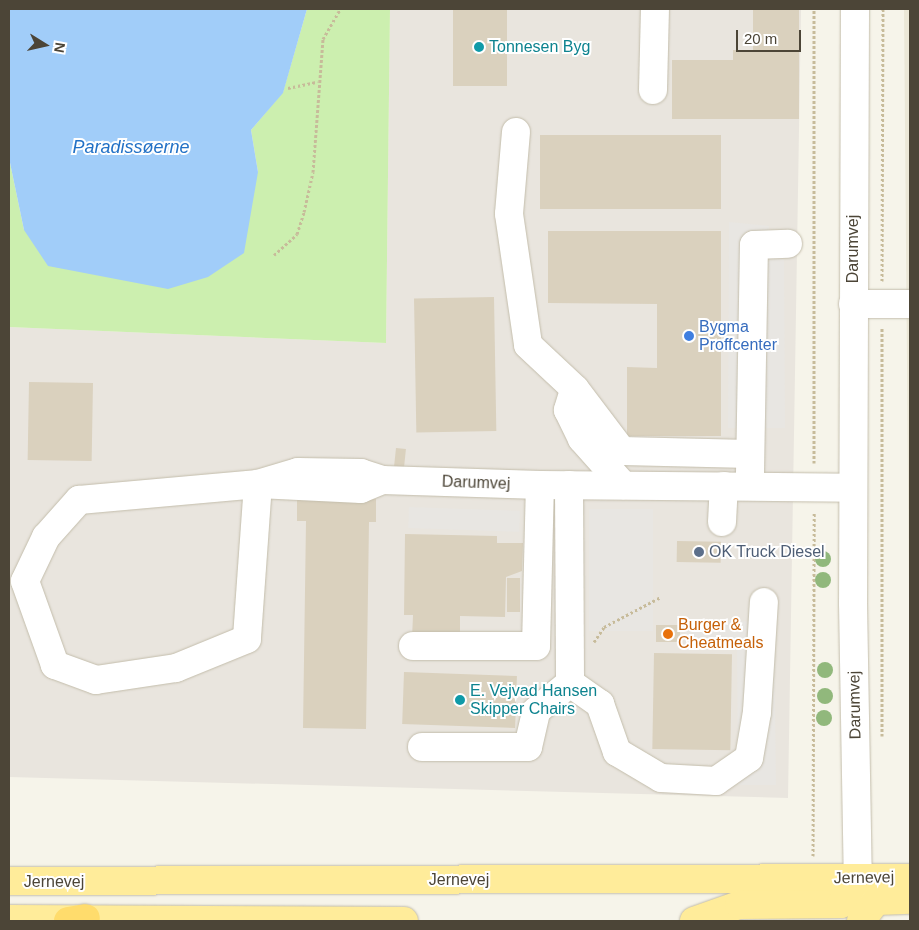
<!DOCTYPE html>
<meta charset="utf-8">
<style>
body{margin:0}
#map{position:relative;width:919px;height:930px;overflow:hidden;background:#f6f4ea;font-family:Helvetica,sans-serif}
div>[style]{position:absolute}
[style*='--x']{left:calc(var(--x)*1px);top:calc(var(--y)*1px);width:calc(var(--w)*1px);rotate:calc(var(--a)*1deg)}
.residential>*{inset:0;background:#ebe7d7}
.industrial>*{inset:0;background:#e9e5de}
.green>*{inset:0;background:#ccefaf}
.parking>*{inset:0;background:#e8e6e2;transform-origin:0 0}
.water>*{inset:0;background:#a1cdf9}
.building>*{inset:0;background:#dad1be;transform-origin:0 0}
.path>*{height:3px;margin-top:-1.5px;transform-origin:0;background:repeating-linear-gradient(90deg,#c7bb9a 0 2.5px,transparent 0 5px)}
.roads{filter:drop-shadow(0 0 1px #c3bdab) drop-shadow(0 0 1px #c3bdab)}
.minor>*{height:28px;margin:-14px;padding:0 14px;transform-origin:14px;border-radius:14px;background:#fff}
.major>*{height:28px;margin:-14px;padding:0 14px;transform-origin:14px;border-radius:14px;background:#ffec9a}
.highway>*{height:28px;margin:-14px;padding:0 14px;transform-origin:14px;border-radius:14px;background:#ffdc6c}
.trees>*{width:16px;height:16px;margin:-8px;border-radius:50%;background:#91b87c}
.dots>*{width:14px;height:14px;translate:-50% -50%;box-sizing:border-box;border:2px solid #fff;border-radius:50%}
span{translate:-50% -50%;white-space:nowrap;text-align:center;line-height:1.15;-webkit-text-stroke:4px #fff;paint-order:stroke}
.culture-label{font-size:16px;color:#0d838f}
.left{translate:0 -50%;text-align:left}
.street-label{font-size:16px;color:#4c4537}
.shop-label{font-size:16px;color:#366cbe}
.service-label{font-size:16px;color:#4e5e75}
.food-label{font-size:16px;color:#c56008}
.water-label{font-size:18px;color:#2271c6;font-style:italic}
.frame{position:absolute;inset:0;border:10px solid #4c4537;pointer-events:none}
.north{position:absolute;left:20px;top:20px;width:50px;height:50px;-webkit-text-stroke:4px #fff;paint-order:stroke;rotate:100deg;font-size:14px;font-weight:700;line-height:20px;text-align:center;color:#4c4537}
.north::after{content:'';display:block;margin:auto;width:18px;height:22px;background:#4c4537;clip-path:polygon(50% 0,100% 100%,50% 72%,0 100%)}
.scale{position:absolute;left:736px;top:30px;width:65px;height:22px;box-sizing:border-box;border:2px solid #4c4537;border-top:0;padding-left:6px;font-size:15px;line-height:18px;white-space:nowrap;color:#4c4537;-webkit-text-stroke:4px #fff;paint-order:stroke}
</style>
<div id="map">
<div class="residential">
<div style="clip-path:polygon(904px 9px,910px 9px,910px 719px)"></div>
</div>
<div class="industrial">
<div style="clip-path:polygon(390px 9px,801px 9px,788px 798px,9px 777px,9px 327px,386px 343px)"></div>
</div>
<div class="green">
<div style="clip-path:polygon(307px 9px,390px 9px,386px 343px,9px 327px,9px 158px,24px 230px,258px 172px,251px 130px,283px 92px)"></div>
</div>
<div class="parking">
<div style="clip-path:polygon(729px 222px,769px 226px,769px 259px,784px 259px,785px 428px,728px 428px)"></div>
<div style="left:409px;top:507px;width:111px;height:21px;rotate:2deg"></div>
<div style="left:589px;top:509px;width:64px;height:122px"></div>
<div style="clip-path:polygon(774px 621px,776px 785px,738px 785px,737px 647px,685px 647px,685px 622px)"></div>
</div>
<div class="water">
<div style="clip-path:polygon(9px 9px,307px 9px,283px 93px,251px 130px,258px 172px,244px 253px,208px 277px,168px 289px,48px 266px,24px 230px,9px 158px)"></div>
</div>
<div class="building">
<div style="left:453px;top:9px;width:54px;height:77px"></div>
<div style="clip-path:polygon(753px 9px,799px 9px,799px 119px,672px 119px,672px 60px,733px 60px,733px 50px,753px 50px)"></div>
<div style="left:540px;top:135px;width:181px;height:74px"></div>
<div style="clip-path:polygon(548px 231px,721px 231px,721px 436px,627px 436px,627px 367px,657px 368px,657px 304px,548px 303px)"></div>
<div style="left:494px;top:297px;width:134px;height:80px;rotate:89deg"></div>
<div style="left:29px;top:382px;width:64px;height:78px;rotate:1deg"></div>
<div style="left:396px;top:448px;width:10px;height:19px;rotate:6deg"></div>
<div style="clip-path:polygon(297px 498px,376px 499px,376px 522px,369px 522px,366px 729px,303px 728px,306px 521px,297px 521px)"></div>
<div style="clip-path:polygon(405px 534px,497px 536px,497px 543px,523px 543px,522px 571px,506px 577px,505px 617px,460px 616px,460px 640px,412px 639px,413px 615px,404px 615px)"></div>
<div style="left:677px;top:541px;width:44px;height:21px;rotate:1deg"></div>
<div style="left:507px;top:578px;width:13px;height:34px"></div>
<div style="left:656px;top:625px;width:24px;height:17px"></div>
<div style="left:654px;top:653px;width:78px;height:96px;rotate:1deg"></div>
<div style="left:404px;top:672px;width:113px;height:52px;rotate:2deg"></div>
</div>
<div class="path">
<div style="--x:288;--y:88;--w:30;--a:-12"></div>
<div style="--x:274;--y:255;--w:31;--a:-42"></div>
<div style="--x:297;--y:234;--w:23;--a:-72"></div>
<div style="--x:304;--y:212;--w:41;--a:-77.3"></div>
<div style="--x:313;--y:172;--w:133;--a:-85.7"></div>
<div style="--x:323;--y:39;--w:34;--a:-60"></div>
<div style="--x:882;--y:281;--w:272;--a:-89.8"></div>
<div style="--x:814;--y:463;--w:454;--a:-90"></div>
<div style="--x:594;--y:642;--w:18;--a:-56"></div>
<div style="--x:604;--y:627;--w:64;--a:-27.8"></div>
<div style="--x:882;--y:736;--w:409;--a:-90"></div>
<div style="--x:813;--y:856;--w:344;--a:-89.8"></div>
</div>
<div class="roads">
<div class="minor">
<div style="--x:855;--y:9;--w:594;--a:90.19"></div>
<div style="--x:853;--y:603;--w:299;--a:89"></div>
<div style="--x:653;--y:90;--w:81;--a:-88.6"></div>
<div style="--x:516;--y:132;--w:82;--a:94.9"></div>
<div style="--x:509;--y:214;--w:132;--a:81.7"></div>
<div style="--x:528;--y:345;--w:64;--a:43.1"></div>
<div style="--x:575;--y:389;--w:78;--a:52.8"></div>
<div style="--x:622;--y:451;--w:128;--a:1.3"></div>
<div style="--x:853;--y:304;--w:57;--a:0"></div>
<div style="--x:574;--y:390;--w:21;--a:107"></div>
<div style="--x:568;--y:410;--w:32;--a:64"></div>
<div style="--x:582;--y:439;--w:62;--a:48.3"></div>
<div style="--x:750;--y:473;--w:228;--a:-89"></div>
<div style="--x:754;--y:245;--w:34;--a:-2"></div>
<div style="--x:382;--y:480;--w:23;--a:157"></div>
<div style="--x:361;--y:489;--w:103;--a:-177.2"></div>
<div style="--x:258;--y:484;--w:155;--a:94.1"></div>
<div style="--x:247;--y:639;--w:77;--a:157.8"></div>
<div style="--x:176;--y:668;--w:81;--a:171.5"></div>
<div style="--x:96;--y:680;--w:44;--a:-159.9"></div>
<div style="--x:55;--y:665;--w:89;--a:-109.7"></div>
<div style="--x:25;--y:581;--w:49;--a:-64.5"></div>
<div style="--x:46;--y:537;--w:50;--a:-48.3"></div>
<div style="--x:79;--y:500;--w:180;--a:-5.1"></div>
<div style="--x:258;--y:484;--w:42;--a:-16.7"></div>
<div style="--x:298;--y:472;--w:63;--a:0.9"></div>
<div style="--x:361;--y:473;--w:22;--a:18"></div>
<div style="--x:382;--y:480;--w:158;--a:1.8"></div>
<div style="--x:540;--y:485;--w:313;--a:0.5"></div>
<div style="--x:569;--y:485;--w:198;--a:89.7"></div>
<div style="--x:722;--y:522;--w:36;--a:-87"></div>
<div style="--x:413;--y:646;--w:123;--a:0"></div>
<div style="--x:536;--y:646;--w:161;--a:-88.6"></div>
<div style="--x:422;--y:747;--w:106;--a:0"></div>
<div style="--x:528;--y:747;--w:37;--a:-77"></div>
<div style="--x:536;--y:711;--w:44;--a:-39.5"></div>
<div style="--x:570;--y:683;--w:37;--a:35"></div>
<div style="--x:600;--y:704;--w:51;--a:70.5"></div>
<div style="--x:617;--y:752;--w:51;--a:30.6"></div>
<div style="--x:661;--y:778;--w:55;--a:3.1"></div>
<div style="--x:716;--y:781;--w:40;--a:-34.9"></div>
<div style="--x:749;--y:758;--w:47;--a:-80.1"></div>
<div style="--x:757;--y:712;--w:110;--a:-86.4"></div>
</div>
<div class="major">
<div style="--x:9;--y:881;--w:901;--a:-0.19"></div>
<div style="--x:9;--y:919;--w:395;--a:0.3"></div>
<div style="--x:694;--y:921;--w:48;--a:-19.6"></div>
<div style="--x:739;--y:905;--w:102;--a:-0.6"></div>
<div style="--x:841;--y:904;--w:31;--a:-57"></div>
<div style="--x:861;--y:921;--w:25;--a:-53"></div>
<div style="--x:876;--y:901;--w:34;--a:-2"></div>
</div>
<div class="highway">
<div style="--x:68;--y:921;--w:18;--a:-9"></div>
</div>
</div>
<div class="trees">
<div style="left:823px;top:559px"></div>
<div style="left:823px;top:580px"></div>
<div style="left:825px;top:670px"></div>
<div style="left:825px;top:696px"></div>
<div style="left:824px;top:718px"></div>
</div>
<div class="dots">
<div style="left:479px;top:47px;background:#0f9aa8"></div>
<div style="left:689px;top:336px;background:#3f7fe0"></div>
<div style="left:699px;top:552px;background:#5c6f8a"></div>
<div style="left:668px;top:634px;background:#e8710a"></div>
<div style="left:460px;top:700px;background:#0f9aa8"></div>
</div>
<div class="culture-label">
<span class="left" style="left:489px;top:47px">Tonnesen Byg</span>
<span class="left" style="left:470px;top:700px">E. Vejvad Hansen<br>Skipper Chairs</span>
</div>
<div class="street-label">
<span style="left:853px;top:249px;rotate:-90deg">Darumvej</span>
<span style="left:476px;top:483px;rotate:2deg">Darumvej</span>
<span style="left:855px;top:705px;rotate:-91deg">Darumvej</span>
<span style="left:864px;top:878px;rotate:-1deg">Jernevej</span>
<span style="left:459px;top:880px">Jernevej</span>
<span style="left:54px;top:882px">Jernevej</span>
</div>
<div class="shop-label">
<span class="left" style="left:699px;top:336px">Bygma<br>Proffcenter</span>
</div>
<div class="service-label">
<span class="left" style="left:709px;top:552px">OK Truck Diesel</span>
</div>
<div class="food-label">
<span class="left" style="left:678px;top:634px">Burger &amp;<br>Cheatmeals</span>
</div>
<div class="water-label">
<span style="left:131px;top:147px">Paradissøerne</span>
</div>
<div class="frame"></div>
<div class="north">N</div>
<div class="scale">20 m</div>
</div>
